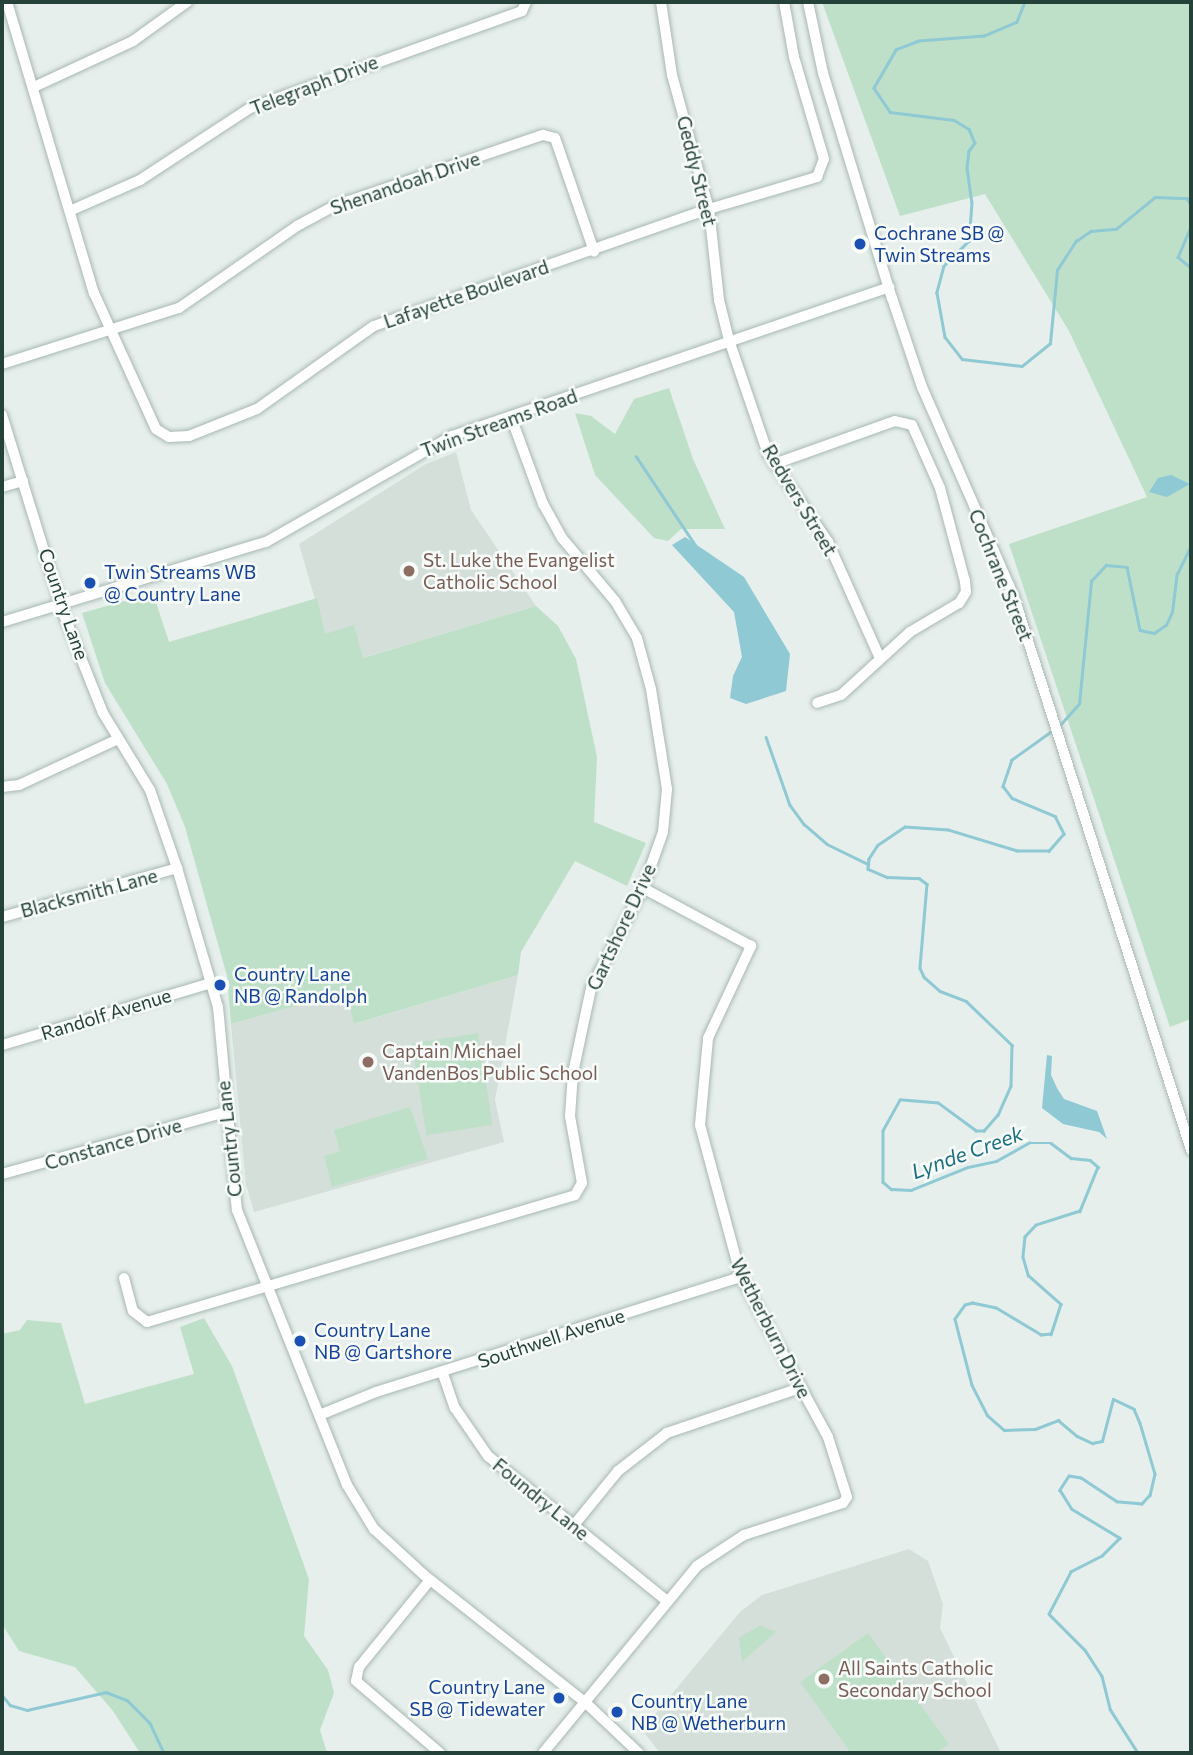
<!DOCTYPE html>
<style>
body{margin:0}
#map{position:relative;width:1193px;height:1755px;overflow:hidden;background:#e6efeb;font-family:Commissioner,sans-serif}
div>[style]{position:absolute}
[style*='--x']{left:calc(var(--x)*1px);top:calc(var(--y)*1px);width:calc(var(--w)*1px);rotate:calc(var(--a)*1deg)}
.built>*{inset:0;background:#d4dfda}
.green>*{inset:0;background:#bfe0c8;transform-origin:0 0}
.water>*{inset:0;background:#8ec9d4}
.stream>*{height:2.5px;margin:-1.25px;padding:0 1.25px;transform-origin:1.25px;border-radius:1.25px;background:#8ec9d4}
.roads{filter:drop-shadow(0 0 2px #a8b8b2) drop-shadow(0 0 2px #a8b8b2)}
.minor>*{height:10px;margin:-5px;padding:0 5px;transform-origin:5px;border-radius:5px;background:#fff}
.dots>*{width:19px;height:19px;translate:-50% -50%;box-sizing:border-box;border:4px solid #f7fbf9;border-radius:50%}
span{translate:-50% -50%;white-space:nowrap;text-align:center;line-height:1.15;-webkit-text-stroke:5px #f7fbf9;paint-order:stroke}
.street-label{font-size:19px;color:#24423a}
.transit-label{font-size:19px;color:#164399}
.left{translate:0 -50%;text-align:left}
.right{translate:-100% -50%;text-align:right}
.education-label{font-size:19px;color:#785e54}
.water-label{font-size:21px;color:#1c6f80;font-style:italic}
.frame{position:absolute;inset:0;border:4px solid #24423a;pointer-events:none}
</style>
<div id="map">
<div class="built">
<div style="clip-path:polygon(456px 452px,471px 510px,536px 606px,362px 658px,325px 634px,299px 544px,426px 464px)"></div>
<div style="clip-path:polygon(518px 975px,495px 1100px,504px 1142px,254px 1212px,246px 1185px,231px 1024px,346px 992px,355px 1024px)"></div>
<div style="clip-path:polygon(909px 1549px,928px 1561px,943px 1604px,940px 1628px,1001px 1753px,660px 1753px,642px 1730px,740px 1612px,762px 1595px)"></div>
</div>
<div class="green">
<div style="clip-path:polygon(822px 2px,1191px 2px,1191px 1019px,1170px 1027px,1009px 544px,1147px 497px,1069px 331px,985px 194px,900px 216px)"></div>
<div style="clip-path:polygon(669px 388px,693px 459px,725px 529px,681px 529px,668px 541px,654px 538px,595px 475px,575px 413px,591px 416px,615px 434px,634px 399px)"></div>
<div style="clip-path:polygon(153px 593px,169px 642px,317px 598px,325px 634px,354px 625px,363px 658px,536px 606px,558px 626px,576px 659px,597px 757px,594px 822px,646px 843px,627px 886px,575px 861px,521px 952px,518px 975px,354px 1024px,346px 992px,231px 1024px,227px 976px,185px 827px,167px 784px,105px 683px,82px 613px)"></div>
<div style="left:478px;top:1033px;width:93px;height:67px;rotate:81deg"></div>
<div style="clip-path:polygon(410px 1107px,428px 1159px,332px 1187px,324px 1156px,340px 1151px,334px 1130px)"></div>
<div style="clip-path:polygon(204px 1318px,232px 1366px,309px 1579px,304px 1636px,328px 1670px,334px 1693px,320px 1730px,327px 1753px,140px 1753px,113px 1711px,75px 1667px,19px 1651px,2px 1624px,2px 1334px,20px 1330px,27px 1320px,61px 1323px,85px 1404px,194px 1374px,180px 1327px)"></div>
<div style="clip-path:polygon(760px 1625px,776px 1632px,742px 1662px,739px 1638px)"></div>
<div style="clip-path:polygon(868px 1633px,949px 1744px,936px 1753px,851px 1753px,800px 1682px)"></div>
</div>
<div class="water">
<div style="clip-path:polygon(1171px 475px,1190px 484px,1167px 497px,1149px 492px,1158px 478px)"></div>
<div style="clip-path:polygon(685px 537px,744px 577px,790px 654px,786px 691px,746px 704px,730px 698px,733px 676px,742px 657px,734px 612px,672px 545px)"></div>
<div style="clip-path:polygon(1047px 1055px,1052px 1056px,1051px 1075px,1057px 1088px,1064px 1099px,1097px 1111px,1107px 1139px,1099px 1132px,1063px 1124px,1042px 1108px)"></div>
</div>
<div class="stream">
<div style="--x:1025;--y:2;--w:22;--a:112"></div>
<div style="--x:1017;--y:22;--w:36;--a:157"></div>
<div style="--x:984;--y:36;--w:65;--a:175.6"></div>
<div style="--x:919;--y:41;--w:25;--a:159"></div>
<div style="--x:896;--y:50;--w:44;--a:120.1"></div>
<div style="--x:874;--y:88;--w:29;--a:56"></div>
<div style="--x:890;--y:112;--w:64;--a:7.1"></div>
<div style="--x:954;--y:120;--w:17;--a:31"></div>
<div style="--x:969;--y:129;--w:15;--a:67"></div>
<div style="--x:975;--y:143;--w:10;--a:127"></div>
<div style="--x:969;--y:151;--w:17;--a:97"></div>
<div style="--x:967;--y:168;--w:34;--a:82"></div>
<div style="--x:972;--y:202;--w:39;--a:94"></div>
<div style="--x:969;--y:241;--w:35;--a:135"></div>
<div style="--x:944;--y:266;--w:28;--a:105"></div>
<div style="--x:937;--y:293;--w:45;--a:79.7"></div>
<div style="--x:945;--y:337;--w:28;--a:52"></div>
<div style="--x:962;--y:359;--w:60;--a:6.7"></div>
<div style="--x:1022;--y:366;--w:36;--a:-39"></div>
<div style="--x:1050;--y:343;--w:73;--a:-84.5"></div>
<div style="--x:1057;--y:270;--w:35;--a:-57"></div>
<div style="--x:1076;--y:241;--w:18;--a:-34"></div>
<div style="--x:1091;--y:231;--w:25;--a:-5"></div>
<div style="--x:1116;--y:229;--w:50;--a:-39.4"></div>
<div style="--x:1155;--y:197;--w:32;--a:2"></div>
<div style="--x:1187;--y:198;--w:8;--a:60"></div>
<div style="--x:1191;--y:227;--w:33;--a:113"></div>
<div style="--x:1178;--y:257;--w:17;--a:40"></div>
<div style="--x:636;--y:456;--w:108;--a:56.3"></div>
<div style="--x:1059;--y:726;--w:30;--a:-48"></div>
<div style="--x:1079;--y:704;--w:124;--a:-84.4"></div>
<div style="--x:1091;--y:581;--w:22;--a:-47"></div>
<div style="--x:1106;--y:565;--w:21;--a:5"></div>
<div style="--x:1127;--y:567;--w:64;--a:78.3"></div>
<div style="--x:1140;--y:630;--w:14;--a:12"></div>
<div style="--x:1154;--y:633;--w:14;--a:-34"></div>
<div style="--x:1166;--y:625;--w:14;--a:-65"></div>
<div style="--x:1172;--y:612;--w:38;--a:-83"></div>
<div style="--x:1177;--y:574;--w:32;--a:-64"></div>
<div style="--x:1054;--y:730;--w:52;--a:144.5"></div>
<div style="--x:1012;--y:760;--w:28;--a:109"></div>
<div style="--x:1003;--y:786;--w:15;--a:53"></div>
<div style="--x:1012;--y:798;--w:47;--a:22.7"></div>
<div style="--x:1055;--y:816;--w:20;--a:63"></div>
<div style="--x:1064;--y:834;--w:23;--a:131"></div>
<div style="--x:1049;--y:851;--w:32;--a:180"></div>
<div style="--x:1017;--y:851;--w:72;--a:-163.1"></div>
<div style="--x:948;--y:830;--w:43;--a:-176"></div>
<div style="--x:905;--y:827;--w:32;--a:146"></div>
<div style="--x:878;--y:845;--w:17;--a:123"></div>
<div style="--x:869;--y:859;--w:10;--a:96"></div>
<div style="--x:868;--y:869;--w:21;--a:23"></div>
<div style="--x:887;--y:877;--w:32;--a:2"></div>
<div style="--x:919;--y:878;--w:10;--a:37"></div>
<div style="--x:927;--y:884;--w:84;--a:94.8"></div>
<div style="--x:920;--y:968;--w:10;--a:66"></div>
<div style="--x:924;--y:977;--w:21;--a:41"></div>
<div style="--x:940;--y:991;--w:28;--a:21"></div>
<div style="--x:966;--y:1001;--w:64;--a:43.7"></div>
<div style="--x:1012;--y:1045;--w:41;--a:91.4"></div>
<div style="--x:1011;--y:1086;--w:32;--a:114"></div>
<div style="--x:998;--y:1115;--w:21;--a:131"></div>
<div style="--x:984;--y:1131;--w:8;--a:180"></div>
<div style="--x:976;--y:1131;--w:47;--a:-143.6"></div>
<div style="--x:938;--y:1103;--w:38;--a:-175"></div>
<div style="--x:900;--y:1100;--w:35;--a:119"></div>
<div style="--x:883;--y:1131;--w:51;--a:90"></div>
<div style="--x:883;--y:1182;--w:11;--a:41"></div>
<div style="--x:891;--y:1189;--w:20;--a:3"></div>
<div style="--x:911;--y:1190;--w:61;--a:-22"></div>
<div style="--x:968;--y:1167;--w:29;--a:-12"></div>
<div style="--x:996;--y:1161;--w:38;--a:-29"></div>
<div style="--x:1029;--y:1143;--w:22;--a:0"></div>
<div style="--x:1051;--y:1143;--w:25;--a:37"></div>
<div style="--x:1071;--y:1158;--w:19;--a:6"></div>
<div style="--x:1090;--y:1160;--w:11;--a:41"></div>
<div style="--x:1098;--y:1167;--w:48;--a:112.2"></div>
<div style="--x:1080;--y:1211;--w:46;--a:162.3"></div>
<div style="--x:1036;--y:1225;--w:16;--a:133"></div>
<div style="--x:1025;--y:1237;--w:20;--a:96"></div>
<div style="--x:1023;--y:1257;--w:19;--a:74"></div>
<div style="--x:1028;--y:1275;--w:44;--a:41.3"></div>
<div style="--x:1061;--y:1304;--w:32;--a:108"></div>
<div style="--x:1051;--y:1334;--w:10;--a:174"></div>
<div style="--x:1041;--y:1335;--w:52;--a:-149"></div>
<div style="--x:996;--y:1308;--w:24;--a:-168"></div>
<div style="--x:973;--y:1303;--w:8;--a:166"></div>
<div style="--x:965;--y:1305;--w:17;--a:126"></div>
<div style="--x:955;--y:1319;--w:68;--a:75.6"></div>
<div style="--x:972;--y:1385;--w:34;--a:63"></div>
<div style="--x:987;--y:1415;--w:23;--a:41"></div>
<div style="--x:1004;--y:1430;--w:31;--a:-2"></div>
<div style="--x:1035;--y:1429;--w:25;--a:-21"></div>
<div style="--x:1058;--y:1420;--w:25;--a:40"></div>
<div style="--x:1077;--y:1436;--w:17;--a:25"></div>
<div style="--x:1092;--y:1443;--w:10;--a:-11"></div>
<div style="--x:1102;--y:1441;--w:43;--a:-75.3"></div>
<div style="--x:1113;--y:1399;--w:23;--a:25"></div>
<div style="--x:1134;--y:1409;--w:15;--a:67"></div>
<div style="--x:1140;--y:1423;--w:53;--a:73.6"></div>
<div style="--x:1155;--y:1474;--w:22;--a:103"></div>
<div style="--x:1150;--y:1495;--w:12;--a:132"></div>
<div style="--x:1142;--y:1504;--w:25;--a:-175"></div>
<div style="--x:1117;--y:1502;--w:43;--a:-146.3"></div>
<div style="--x:1081;--y:1478;--w:12;--a:-171"></div>
<div style="--x:1069;--y:1476;--w:17;--a:123"></div>
<div style="--x:1060;--y:1490;--w:22;--a:58"></div>
<div style="--x:1072;--y:1509;--w:56;--a:31.1"></div>
<div style="--x:1120;--y:1538;--w:25;--a:135"></div>
<div style="--x:1102;--y:1556;--w:35;--a:153"></div>
<div style="--x:1071;--y:1572;--w:47;--a:117.6"></div>
<div style="--x:1049;--y:1614;--w:51;--a:45"></div>
<div style="--x:1085;--y:1650;--w:31;--a:57"></div>
<div style="--x:1102;--y:1676;--w:34;--a:76"></div>
<div style="--x:1110;--y:1709;--w:52;--a:57.5"></div>
<div style="--x:766;--y:737;--w:72;--a:70.6"></div>
<div style="--x:790;--y:805;--w:24;--a:54"></div>
<div style="--x:804;--y:824;--w:30;--a:41"></div>
<div style="--x:827;--y:844;--w:46;--a:26"></div>
<div style="--x:2;--y:1695;--w:13;--a:51"></div>
<div style="--x:10;--y:1705;--w:18;--a:16"></div>
<div style="--x:27;--y:1710;--w:81;--a:-12.8"></div>
<div style="--x:106;--y:1692;--w:22;--a:21"></div>
<div style="--x:127;--y:1700;--w:33;--a:45"></div>
<div style="--x:150;--y:1723;--w:33;--a:65"></div>
</div>
<div class="roads">
<div class="minor">
<div style="--x:7;--y:2;--w:304;--a:73.4"></div>
<div style="--x:94;--y:293;--w:149;--a:65.5"></div>
<div style="--x:156;--y:429;--w:15;--a:32"></div>
<div style="--x:169;--y:437;--w:20;--a:-3"></div>
<div style="--x:189;--y:436;--w:73;--a:-21.7"></div>
<div style="--x:257;--y:409;--w:143;--a:-35.4"></div>
<div style="--x:374;--y:326;--w:355;--a:-19.3"></div>
<div style="--x:709;--y:209;--w:113;--a:-16.5"></div>
<div style="--x:817;--y:177;--w:19;--a:-69"></div>
<div style="--x:824;--y:159;--w:106;--a:-106.4"></div>
<div style="--x:794;--y:57;--w:56;--a:-100.3"></div>
<div style="--x:661;--y:2;--w:74;--a:81.4"></div>
<div style="--x:672;--y:75;--w:139;--a:74.6"></div>
<div style="--x:709;--y:209;--w:92;--a:83.7"></div>
<div style="--x:719;--y:300;--w:41;--a:76"></div>
<div style="--x:729;--y:340;--w:120;--a:71.1"></div>
<div style="--x:768;--y:454;--w:107;--a:55.7"></div>
<div style="--x:828;--y:542;--w:125;--a:65.9"></div>
<div style="--x:808;--y:2;--w:73;--a:78.1"></div>
<div style="--x:823;--y:73;--w:235;--a:73"></div>
<div style="--x:892;--y:298;--w:94;--a:71.4"></div>
<div style="--x:922;--y:387;--w:229;--a:66.3"></div>
<div style="--x:1014;--y:597;--w:581;--a:72.25"></div>
<div style="--x:34;--y:87;--w:109;--a:-24.9"></div>
<div style="--x:133;--y:41;--w:67;--a:-35.8"></div>
<div style="--x:72;--y:210;--w:74;--a:-23.8"></div>
<div style="--x:140;--y:180;--w:131;--a:-33.2"></div>
<div style="--x:250;--y:108;--w:289;--a:-19.6"></div>
<div style="--x:522;--y:11;--w:10;--a:-66"></div>
<div style="--x:2;--y:364;--w:186;--a:-17.6"></div>
<div style="--x:179;--y:308;--w:144;--a:-34.8"></div>
<div style="--x:297;--y:226;--w:42;--a:-28.4"></div>
<div style="--x:334;--y:206;--w:221;--a:-18.8"></div>
<div style="--x:543;--y:135;--w:12;--a:14"></div>
<div style="--x:555;--y:138;--w:120;--a:71"></div>
<div style="--x:2;--y:415;--w:209;--a:72.8"></div>
<div style="--x:64;--y:615;--w:105;--a:68.3"></div>
<div style="--x:103;--y:713;--w:90;--a:58.6"></div>
<div style="--x:150;--y:790;--w:83;--a:70.9"></div>
<div style="--x:177;--y:868;--w:145;--a:73.6"></div>
<div style="--x:218;--y:1007;--w:204;--a:84.7"></div>
<div style="--x:237;--y:1210;--w:296;--a:68.2"></div>
<div style="--x:347;--y:1485;--w:52;--a:58.5"></div>
<div style="--x:374;--y:1529;--w:68;--a:42.6"></div>
<div style="--x:424;--y:1575;--w:205;--a:38.3"></div>
<div style="--x:585;--y:1702;--w:74;--a:43.4"></div>
<div style="--x:777;--y:463;--w:125;--a:-19.6"></div>
<div style="--x:895;--y:421;--w:17;--a:13"></div>
<div style="--x:912;--y:425;--w:69;--a:66"></div>
<div style="--x:940;--y:488;--w:96;--a:75"></div>
<div style="--x:965;--y:581;--w:11;--a:85"></div>
<div style="--x:966;--y:592;--w:13;--a:122"></div>
<div style="--x:959;--y:603;--w:57;--a:149.4"></div>
<div style="--x:910;--y:632;--w:93;--a:137.6"></div>
<div style="--x:841;--y:695;--w:25;--a:162"></div>
<div style="--x:2;--y:487;--w:22;--a:-16"></div>
<div style="--x:2;--y:622;--w:276;--a:-16.9"></div>
<div style="--x:266;--y:542;--w:214;--a:-29.7"></div>
<div style="--x:452;--y:436;--w:462;--a:-18.8"></div>
<div style="--x:2;--y:787;--w:17;--a:-7"></div>
<div style="--x:19;--y:785;--w:107;--a:-24.9"></div>
<div style="--x:2;--y:917;--w:182;--a:-15.6"></div>
<div style="--x:2;--y:1045;--w:218;--a:-16.5"></div>
<div style="--x:2;--y:1174;--w:231;--a:-15.5"></div>
<div style="--x:124;--y:1278;--w:34;--a:75"></div>
<div style="--x:133;--y:1311;--w:18;--a:38"></div>
<div style="--x:147;--y:1322;--w:446;--a:-16.5"></div>
<div style="--x:575;--y:1195;--w:14;--a:-60"></div>
<div style="--x:582;--y:1183;--w:68;--a:-100.2"></div>
<div style="--x:570;--y:1116;--w:43;--a:-86"></div>
<div style="--x:573;--y:1073;--w:87;--a:-78"></div>
<div style="--x:591;--y:988;--w:113;--a:-62.5"></div>
<div style="--x:643;--y:888;--w:59;--a:-70.3"></div>
<div style="--x:663;--y:832;--w:43;--a:-84.7"></div>
<div style="--x:667;--y:789;--w:101;--a:-99.1"></div>
<div style="--x:651;--y:689;--w:53;--a:-105.4"></div>
<div style="--x:637;--y:638;--w:43;--a:-120.7"></div>
<div style="--x:615;--y:601;--w:82;--a:-130.1"></div>
<div style="--x:562;--y:538;--w:39;--a:-119"></div>
<div style="--x:543;--y:504;--w:93;--a:-110.2"></div>
<div style="--x:443;--y:1374;--w:36;--a:71"></div>
<div style="--x:455;--y:1408;--w:58;--a:55.5"></div>
<div style="--x:488;--y:1456;--w:230;--a:39"></div>
<div style="--x:322;--y:1414;--w:58;--a:-22.2"></div>
<div style="--x:376;--y:1392;--w:383;--a:-17.5"></div>
<div style="--x:574;--y:1525;--w:70;--a:-50.8"></div>
<div style="--x:618;--y:1471;--w:62;--a:-37.8"></div>
<div style="--x:667;--y:1433;--w:140;--a:-18.7"></div>
<div style="--x:430;--y:1580;--w:112;--a:129.2"></div>
<div style="--x:359;--y:1667;--w:14;--a:102"></div>
<div style="--x:356;--y:1681;--w:111;--a:40.6"></div>
<div style="--x:543;--y:1753;--w:242;--a:-50.5"></div>
<div style="--x:697;--y:1566;--w:56;--a:-33.4"></div>
<div style="--x:744;--y:1535;--w:104;--a:-17.9"></div>
<div style="--x:843;--y:1503;--w:7;--a:-56"></div>
<div style="--x:847;--y:1497;--w:63;--a:-107.6"></div>
<div style="--x:828;--y:1437;--w:182;--a:-118.5"></div>
<div style="--x:741;--y:1277;--w:157;--a:-105.1"></div>
<div style="--x:700;--y:1125;--w:87;--a:-84.7"></div>
<div style="--x:708;--y:1038;--w:102;--a:-64.9"></div>
<div style="--x:751;--y:946;--w:123;--a:-151.8"></div>
</div>
</div>
<div class="dots">
<div style="left:860px;top:244px;background:#1a4fb4"></div>
<div style="left:409px;top:571px;background:#8d6e63"></div>
<div style="left:90px;top:583px;background:#1a4fb4"></div>
<div style="left:220px;top:985px;background:#1a4fb4"></div>
<div style="left:368px;top:1062px;background:#8d6e63"></div>
<div style="left:300px;top:1341px;background:#1a4fb4"></div>
<div style="left:824px;top:1679px;background:#8d6e63"></div>
<div style="left:559px;top:1698px;background:#1a4fb4"></div>
<div style="left:617px;top:1712px;background:#1a4fb4"></div>
</div>
<div class="street-label">
<span style="left:314px;top:85px;rotate:-21deg">Telegraph Drive</span>
<span style="left:697px;top:171px;rotate:76deg">Geddy Street</span>
<span style="left:405px;top:183px;rotate:-19deg">Shenandoah Drive</span>
<span style="left:466px;top:294px;rotate:-19deg">Lafayette Boulevard</span>
<span style="left:499px;top:423px;rotate:-20deg">Twin Streams Road</span>
<span style="left:800px;top:500px;rotate:59deg">Redvers Street</span>
<span style="left:1001px;top:575px;rotate:68deg">Cochrane Street</span>
<span style="left:64px;top:604px;rotate:71deg">Country Lane</span>
<span style="left:89px;top:893px;rotate:-15deg">Blacksmith Lane</span>
<span style="left:621px;top:927px;rotate:-65deg">Gartshore Drive</span>
<span style="left:106px;top:1014px;rotate:-17deg">Randolf Avenue</span>
<span style="left:229px;top:1139px;rotate:-96deg">Country Lane</span>
<span style="left:113px;top:1144px;rotate:-16deg">Constance Drive</span>
<span style="left:771px;top:1328px;rotate:63deg">Wetherburn Drive</span>
<span style="left:551px;top:1338px;rotate:-18deg">Southwell Avenue</span>
<span style="left:541px;top:1499px;rotate:39deg">Foundry Lane</span>
</div>
<div class="transit-label">
<span class="left" style="left:874px;top:244px">Cochrane SB @<br>Twin Streams</span>
<span class="left" style="left:104px;top:583px">Twin Streams WB<br>@ Country Lane</span>
<span class="left" style="left:234px;top:985px">Country Lane<br>NB @ Randolph</span>
<span class="left" style="left:314px;top:1341px">Country Lane<br>NB @ Gartshore</span>
<span class="right" style="left:545px;top:1698px">Country Lane<br>SB @ Tidewater</span>
<span class="left" style="left:631px;top:1712px">Country Lane<br>NB @ Wetherburn</span>
</div>
<div class="education-label">
<span class="left" style="left:423px;top:571px">St. Luke the Evangelist<br>Catholic School</span>
<span class="left" style="left:382px;top:1062px">Captain Michael<br>VandenBos Public School</span>
<span class="left" style="left:838px;top:1679px">All Saints Catholic<br>Secondary School</span>
</div>
<div class="water-label">
<span style="left:967px;top:1152px;rotate:-20deg">Lynde Creek</span>
</div>
<div class="frame"></div>
</div>
